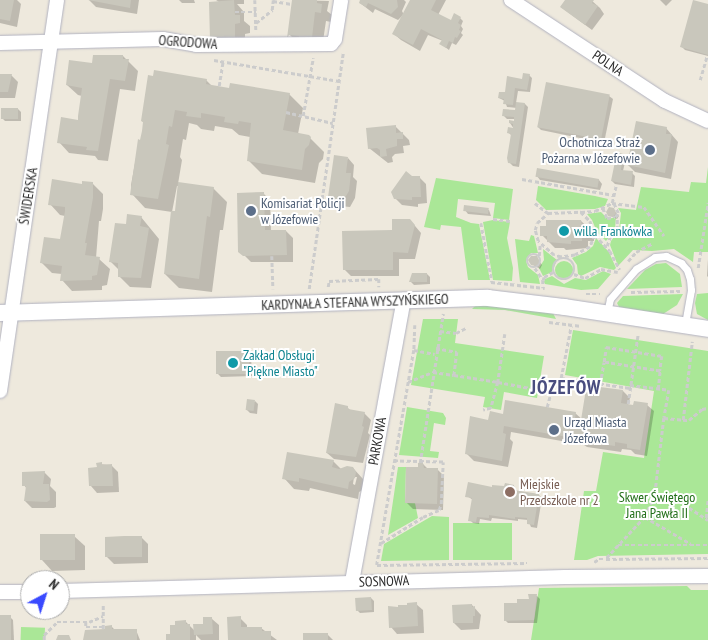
<!DOCTYPE html>
<meta charset="utf-8">
<style>
body{margin:0}
#map{position:relative;width:708px;height:640px;overflow:hidden;background:#eee9dd;font-family:"PT Sans Narrow",sans-serif}
div>[style]{position:absolute}
[style*='--x']{left:calc(var(--x)*1px);top:calc(var(--y)*1px);width:calc(var(--w)*1px);rotate:calc(var(--a)*1deg)}
.green>*{inset:0;background:#aae797;transform-origin:0 0}
.round{border-radius:50%}
.shadow>*{inset:0;background:#0003}
.building>*{inset:0;background:#c9c7bc;transform-origin:0 0}
.path>*{height:2.5px;margin-top:-1.25px;transform-origin:0;background:repeating-linear-gradient(90deg,#ccc 0 4px,transparent 0 6.5px)}
.path>.ring{margin:-1.25px;padding:0;box-sizing:content-box;background:none;border:2.5px solid #ccc;border-radius:50%}
.roads{filter:drop-shadow(0 0 1px #b1b2c0) drop-shadow(0 0 1px #b1b2c0)}
.service>*{height:7px;margin:-3.5px;padding:0 3.5px;transform-origin:3.5px;border-radius:3.5px;background:#fff}
.minor>*{height:14px;margin:-7px;padding:0 7px;transform-origin:7px;border-radius:7px;background:#fff}
.tertiary>*{height:16px;margin:-8px;padding:0 8px;transform-origin:8px;border-radius:8px;background:#fff}
.dots>*{width:14px;height:14px;translate:-50% -50%;box-sizing:border-box;border:2px solid #fff;border-radius:50%}
span{translate:-50% -50%;white-space:nowrap;text-align:center;line-height:1.15;-webkit-text-stroke:4px #fff;paint-order:stroke}
.street-label{font-size:14px;color:#2c2c2c}
.service-label{font-size:14px;color:#4e5e75}
.right{translate:-100% -50%;text-align:right}
.left{translate:0 -50%;text-align:left}
.culture-label{font-size:14px;color:#0d838f}
.education-label{font-size:14px;color:#785e54}
.park-label{font-size:14px;color:#206e17}
.district-label{font-size:19px;color:#494d7f;font-weight:700;letter-spacing:1px}
.north{position:absolute;left:20px;top:570px;width:50px;height:50px;box-sizing:border-box;background:#fff;border:1px solid #ababab;border-radius:50%;rotate:40deg;font-size:14px;font-weight:700;line-height:20px;text-align:center;color:#2c2c2c}
.north::after{content:'';display:block;margin:auto;width:18px;height:22px;background:#3a4aff;clip-path:polygon(50% 0,100% 100%,50% 72%,0 100%)}
</style>
<div id="map">
<div class="green">
<div style="clip-path:polygon(708px 167px,708px 252px,694px 252px,693px 262px,674px 249px,652px 251px,633px 250px,618px 266px,610px 245px,611px 241px,619px 230px,621px 213px,618px 208px,636px 210px,641px 187px,689px 192px,691px 182px,706px 183px)"></div>
<div style="clip-path:polygon(436px 178px,513px 189px,509px 220px,493px 218px,495px 203px,458px 199px,456px 217px,471px 223px,479px 224px,490px 280px,468px 280px,461px 227px,441px 225px,440px 230px,424px 227px)"></div>
<div style="clip-path:polygon(538px 186px,595px 196px,608px 199px,605px 206px,595px 209px,546px 210px,536px 200px)"></div>
<div style="clip-path:polygon(601px 212px,608px 219px,616px 217px,615px 229px,606px 241px,597px 232px,592px 220px,587px 214px)"></div>
<div style="clip-path:polygon(493px 220px,510px 222px,507px 238px,513px 268px,512px 281px,493px 280px,483px 222px)"></div>
<div style="clip-path:polygon(531px 235px,534px 236px,538px 253px,531px 253px,526px 261px,528px 267px,538px 275px,540px 284px,520px 282px,515px 239px,529px 241px)"></div>
<div style="clip-path:polygon(596px 238px,609px 252px,616px 268px,614px 270px,600px 267px,581px 276px,578px 274px,577px 265px,572px 258px,586px 252px,593px 246px)"></div>
<div style="clip-path:polygon(543px 249px,557px 260px,552px 272px,543px 276px,539px 268px,544px 260px)"></div>
<div class="round" style="left:555px;top:261px;width:18px;height:18px"></div>
<div style="clip-path:polygon(666px 263px,680px 274px,682px 287px,627px 289px,645px 270px,656px 264px)"></div>
<div style="clip-path:polygon(603px 271px,611px 274px,598px 289px,581px 290px,545px 284px,544px 282px,545px 279px,552px 276px,564px 284px,575px 278px,586px 280px)"></div>
<div style="clip-path:polygon(708px 293px,708px 320px,697px 314px,695px 303px,697px 294px)"></div>
<div style="clip-path:polygon(683px 294px,677px 305px,663px 314px,619px 307px,617px 303px,623px 296px)"></div>
<div style="clip-path:polygon(475px 306px,498px 306px,553px 313px,556px 319px,505px 310px,472px 309px)"></div>
<div style="clip-path:polygon(423px 319px,458px 319px,455px 343px,544px 356px,537px 398px,504px 392px,501px 410px,483px 407px,485px 397px,411px 385px)"></div>
<div style="clip-path:polygon(573px 330px,708px 351px,708px 554px,598px 556px,587px 560px,574px 560px,584px 491px,596px 491px,603px 452px,644px 458px,654px 391px,565px 375px)"></div>
<div style="clip-path:polygon(407px 407px,443px 413px,446px 418px,445px 425px,434px 423px,430px 451px,439px 452px,438px 458px,399px 455px)"></div>
<div style="clip-path:polygon(398px 467px,406px 467px,405px 503px,415px 503px,418px 518px,388px 535px)"></div>
<div style="clip-path:polygon(432px 516px,449px 517px,449px 560px,381px 561px,384px 544px)"></div>
<div style="left:453px;top:523px;width:59px;height:37px"></div>
<div style="clip-path:polygon(687px 586px,691px 590px,708px 590px,708px 640px,531px 640px,539px 588px)"></div>
<div style="left:21px;top:627px;width:24px;height:13px;rotate:2deg"></div>
</div>
<div class="shadow">
<div style="clip-path:polygon(0 0,17px 0,21px 4px,17px 27px,0 23px)"></div>
<div style="clip-path:polygon(89px 0,139px 0,137px 14px,96px 7px)"></div>
<div style="clip-path:polygon(179px 0,194px 0,195px 3px,182px 3px)"></div>
<div style="clip-path:polygon(216px 0,244px 0,244px 4px,237px 4px,244px 12px,244px 21px,250px 26px,250px 33px,245px 34px,245px 49px,222px 50px,219px 2px)"></div>
<div style="clip-path:polygon(294px 0,329px 1px,327px 11px,332px 15px,331px 22px,326px 21px,322px 48px,299px 44px,289px 34px)"></div>
<div style="clip-path:polygon(361px 0,404px 0,406px 2px,402px 11px,404px 15px,411px 0,446px 0,438px 15px,452px 21px,460px 18px,463px 21px,461px 26px,463px 29px,461px 33px,463px 35px,456px 45px,452px 43px,449px 50px,441px 44px,443px 41px,428px 35px,420px 51px,401px 40px,394px 34px,403px 15px,398px 20px,375px 9px,373px 13px,360px 3px)"></div>
<div style="clip-path:polygon(566px 0,591px 0,600px 8px,604px 14px,592px 30px,561px 7px)"></div>
<div style="clip-path:polygon(660px 0,672px 0,666px 6px)"></div>
<div style="clip-path:polygon(708px 5px,708px 56px,685px 50px,682px 47px)"></div>
<div style="clip-path:polygon(123px 56px,138px 71px,135px 91px,120px 89px,108px 161px,98px 160px,95px 156px,69px 153px,59px 142px,79px 121px,82px 96px,78px 95px,67px 85px,93px 64px)"></div>
<div style="clip-path:polygon(0 75px,11px 75px,18px 82px,15px 98px,0 98px)"></div>
<div style="clip-path:polygon(529px 75px,532px 78px,530px 92px,518px 91px,516px 103px,525px 104px,528px 107px,519px 167px,513px 166px,510px 163px,512px 136px,508px 132px,514px 129px,510px 123px,515px 122px,515px 119px,507px 119px,504px 116px,516px 112px,517px 108px,507px 107px,505px 101px,499px 98px)"></div>
<div style="clip-path:polygon(evenodd,206px 80px,213px 87px,289px 94px,303px 108px,298px 134px,308px 136px,324px 152px,323px 159px,319px 163px,315px 183px,262px 174px,248px 160px,250px 137px,239px 135px,232px 129px,215px 126px,214px 131px,201px 129px,197px 125px,189px 123px,186px 140px,183px 139px,180px 157px,182px 160px,178px 184px,213px 188px,227px 202px,223px 230px,220px 230px,212px 292px,179px 288px,165px 274px,172px 212px,145px 208px,132px 194px,131px 185px,139px 141px,141px 141px,144px 123px,142px 121px,206px 80px,177px 186px,179px 186px,176px 213px,172px 212px,177px 186px)"></div>
<div style="clip-path:polygon(609px 96px,613px 99px,604px 143px,541px 130px,538px 127px)"></div>
<div style="clip-path:polygon(18px 109px,21px 112px,21px 121px,5px 121px,2px 118px)"></div>
<div style="clip-path:polygon(395px 126px,409px 140px,410px 145px,403px 146px,404px 153px,395px 154px,392px 157px,393px 162px,388px 163px,369px 148px)"></div>
<div style="clip-path:polygon(666px 128px,678px 142px,671px 179px,635px 172px,628px 165px)"></div>
<div style="clip-path:polygon(623px 155px,626px 158px,623px 171px,632px 173px,635px 176px,634px 187px,615px 184px,612px 181px)"></div>
<div style="clip-path:polygon(348px 158px,354px 165px,353px 177px,357px 181px,355px 198px,350px 207px,339px 206px,329px 196px)"></div>
<div style="clip-path:polygon(537px 176px,599px 180px,602px 184px,600px 190px,540px 180px)"></div>
<div style="clip-path:polygon(419px 177px,426px 184px,427px 203px,418px 204px,418px 207px,402px 205px,395px 198px,412px 178px)"></div>
<div style="clip-path:polygon(93px 184px,103px 194px,103px 209px,101px 221px,99px 221px,96px 258px,99px 259px,110px 269px,107px 285px,102px 286px,102px 290px,72px 291px,62px 280px,62px 274px,52px 273px,41px 262px,62px 241px,65px 216px,60px 215px,50px 204px,83px 185px)"></div>
<div style="clip-path:polygon(263px 193px,270px 200px,271px 231px,286px 231px,293px 238px,293px 262px,251px 262px,240px 251px)"></div>
<div style="clip-path:polygon(613px 209px,619px 216px,617px 219px,609px 215px)"></div>
<div style="clip-path:polygon(465px 210px,489px 210px,491px 216px,468px 214px)"></div>
<div style="clip-path:polygon(141px 217px,159px 239px,151px 288px,130px 287px,119px 276px,119px 270px,111px 262px,127px 226px)"></div>
<div style="clip-path:polygon(410px 220px,421px 233px,415px 259px,399px 259px,399px 276px,351px 276px,344px 269px)"></div>
<div style="clip-path:polygon(581px 221px,594px 233px,594px 241px,588px 241px,588px 248px,566px 250px,564px 248px,555px 248px,542px 235px)"></div>
<div style="clip-path:polygon(537px 258px,542px 265px,540px 269px,532px 264px)"></div>
<div style="clip-path:polygon(708px 259px,708px 277px,707px 276px)"></div>
<div style="clip-path:polygon(427px 274px,430px 277px,430px 284px,414px 285px,411px 282px)"></div>
<div style="clip-path:polygon(248px 352px,251px 355px,252px 376px,221px 377px,218px 374px)"></div>
<div style="clip-path:polygon(623px 391px,630px 398px,628px 405px,647px 405px,654px 411px,647px 456px,635px 454px,631px 450px,622px 449px,621px 452px,587px 447px,584px 445px,511px 432px,510px 439px,513px 442px,508px 467px,474px 461px,467px 454px,471px 418px,489px 421px,504px 415px,575px 413px,583px 420px,600px 393px)"></div>
<div style="clip-path:polygon(255px 401px,258px 404px,257px 414px,250px 413px,247px 410px)"></div>
<div style="clip-path:polygon(347px 407px,351px 411px,364px 413px,371px 420px,368px 433px,370px 435px,363px 463px,334px 459px,327px 453px)"></div>
<div style="clip-path:polygon(evenodd,333px 461px,341px 469px,353px 468px,363px 479px,366px 484px,365px 489px,359px 492px,358px 499px,310px 488px,309px 491px,294px 489px,284px 478px,333px 461px,354px 477px,357px 477px,355px 485px,353px 484px,354px 477px)"></div>
<div style="clip-path:polygon(98px 464px,111px 465px,118px 472px,119px 492px,97px 493px,91px 486px)"></div>
<div style="clip-path:polygon(419px 464px,423px 464px,428px 469px,437px 469px,444px 476px,443px 510px,413px 509px,406px 502px)"></div>
<div style="clip-path:polygon(44px 472px,51px 479px,50px 486px,56px 492px,56px 507px,54px 508px,32px 508px,25px 501px,27px 489px,24px 485px)"></div>
<div style="clip-path:polygon(493px 486px,514px 486px,517px 491px,539px 495px,542px 498px,537px 528px,531px 527px,528px 520px,518px 519px,518px 521px,492px 518px,491px 521px,480px 519px,479px 524px,473px 523px,470px 520px,473px 500px,467px 496px,493px 489px)"></div>
<div style="clip-path:polygon(74px 536px,85px 546px,85px 570px,52px 571px,42px 560px)"></div>
<div style="clip-path:polygon(141px 537px,148px 544px,148px 563px,114px 564px,107px 557px)"></div>
<div style="clip-path:polygon(530px 596px,537px 596px,540px 599px,537px 623px,508px 623px,505px 620px,518px 604px,530px 600px)"></div>
<div style="clip-path:polygon(371px 598px,374px 601px,374px 612px,360px 613px,357px 610px)"></div>
<div style="clip-path:polygon(416px 604px,423px 610px,424px 633px,397px 634px,391px 627px,399px 609px)"></div>
<div style="clip-path:polygon(472px 605px,481px 615px,479px 629px,461px 630px,454px 623px)"></div>
<div style="clip-path:polygon(0 617px,10px 617px,13px 620px,14px 640px,0 640px)"></div>
<div style="clip-path:polygon(240px 618px,247px 625px,247px 628px,261px 628px,277px 640px,229px 640px)"></div>
<div style="clip-path:polygon(212px 619px,219px 625px,219px 640px,201px 640px,196px 635px,196px 640px,167px 640px,176px 626px,186px 622px,195px 631px)"></div>
<div style="clip-path:polygon(112px 627px,115px 630px,136px 630px,140px 640px,84px 640px)"></div>
<div style="clip-path:polygon(327px 634px,333px 640px,304px 640px)"></div>
</div>
<div class="building">
<div style="clip-path:polygon(0 0,14px 0,10px 21px,0 19px)"></div>
<div style="clip-path:polygon(88px 0,131px 0,130px 8px)"></div>
<div style="clip-path:polygon(234px 0,235px 15px,240px 15px,240px 23px,235px 24px,235px 39px,210px 40px,209px 2px)"></div>
<div style="clip-path:polygon(292px 0,317px 0,317px 3px,322px 4px,321px 13px,315px 12px,312px 38px,298px 39px,299px 36px,289px 35px,287px 38px)"></div>
<div style="clip-path:polygon(360px 0,397px 0,398px 7px,391px 14px,368px 3px,366px 7px,359px 3px)"></div>
<div style="clip-path:polygon(410px 0,436px 0,431px 10px,451px 20px,454px 13px,461px 17px,458px 23px,461px 25px,459px 30px,461px 31px,457px 38px,455px 37px,453px 43px,449px 41px,446px 48px,439px 44px,442px 40px,421px 29px,413px 45px,392px 34px)"></div>
<div style="clip-path:polygon(565px 0,594px 0,592px 3px,598px 6px,585px 25px,560px 7px)"></div>
<div style="clip-path:polygon(693px 0,708px 4px,708px 55px,680px 47px)"></div>
<div style="clip-path:polygon(93px 55px,123px 55px,123px 59px,129px 59px,125px 81px,110px 79px,98px 151px,86px 150px,87px 147px,57px 143px,61px 117px,78px 120px,78px 116px,82px 88px,66px 85px,69px 60px,92px 63px)"></div>
<div style="clip-path:polygon(154px 70px,207px 79px,206px 84px,229px 88px,230px 83px,290px 93px,283px 130px,309px 135px,311px 137px,309px 145px,305px 149px,302px 170px,247px 161px,251px 123px,239px 121px,238px 124px,224px 122px,225px 117px,201px 113px,201px 118px,186px 116px,187px 112px,175px 110px,172px 127px,169px 126px,166px 144px,169px 145px,158px 199px,130px 195px,138px 139px,140px 140px,142px 131px,143px 122px,141px 121px,148px 75px,153px 76px)"></div>
<div style="clip-path:polygon(523px 73px,530px 74px,527px 90px,515px 88px,513px 105px,503px 104px,504px 99px,498px 98px,499px 92px,505px 92px,507px 76px,522px 79px)"></div>
<div style="clip-path:polygon(0 74px,12px 74px,8px 92px,0 92px)"></div>
<div style="left:546px;top:82px;width:65px;height:46px;rotate:11deg"></div>
<div style="clip-path:polygon(516px 102px,525px 103px,516px 164px,508px 163px,507px 158px,511px 134px,507px 133px,508px 127px,513px 128px,513px 124px,509px 123px,509px 120px,514px 121px,514px 117px,502px 116px,503px 109px,515px 110px)"></div>
<div style="left:1px;top:108px;width:17px;height:11px"></div>
<div style="clip-path:polygon(636px 121px,667px 127px,666px 134px,672px 134px,665px 173px,627px 165px)"></div>
<div style="clip-path:polygon(396px 125px,396px 133px,403px 132px,403px 139px,397px 139px,397px 146px,386px 149px,387px 156px,380px 157px,380px 150px,377px 148px,368px 149px,366px 128px)"></div>
<div style="clip-path:polygon(617px 152px,623px 154px,621px 170px,633px 171px,631px 185px,611px 181px)"></div>
<div style="clip-path:polygon(334px 155px,348px 157px,346px 173px,351px 173px,349px 191px,343px 201px,331px 200px,331px 197px,328px 197px)"></div>
<div style="left:537px;top:168px;width:63px;height:9px;rotate:10deg"></div>
<div style="clip-path:polygon(406px 171px,412px 176px,420px 176px,421px 197px,412px 197px,412px 200px,394px 199px,391px 192px)"></div>
<div style="clip-path:polygon(52px 179px,82px 184px,82px 181px,93px 182px,93px 198px,85px 243px,87px 243px,85px 255px,100px 257px,97px 275px,92px 276px,92px 280px,60px 281px,62px 266px,40px 263px,44px 237px,60px 239px,65px 211px,65px 207px,48px 205px)"></div>
<div style="clip-path:polygon(178px 182px,214px 187px,210px 217px,207px 216px,199px 279px,164px 274px,171px 211px,175px 211px)"></div>
<div style="clip-path:polygon(264px 192px,265px 230px,286px 230px,287px 255px,243px 256px,238px 252px,237px 193px)"></div>
<div style="left:464px;top:205px;width:25px;height:6px;rotate:7deg"></div>
<div style="clip-path:polygon(609px 207px,614px 208px,616px 213px,613px 217px,608px 216px,606px 212px)"></div>
<div style="clip-path:polygon(127px 214px,142px 216px,140px 226px,149px 228px,141px 278px,118px 277px,118px 263px,109px 262px,115px 223px,126px 224px)"></div>
<div style="clip-path:polygon(392px 219px,410px 219px,415px 225px,408px 253px,393px 252px,393px 270px,343px 270px,342px 231px,392px 230px)"></div>
<div style="clip-path:polygon(546px 220px,581px 220px,582px 226px,588px 225px,588px 235px,582px 235px,582px 241px,571px 241px,571px 244px,547px 242px,547px 236px,540px 236px,540px 226px,546px 226px)"></div>
<div style="clip-path:polygon(531px 256px,537px 256px,540px 262px,536px 266px,531px 265px,528px 260px)"></div>
<div style="clip-path:polygon(412px 273px,427px 273px,427px 282px,409px 282px)"></div>
<div style="left:249px;top:351px;width:23px;height:33px;rotate:90deg"></div>
<div style="clip-path:polygon(600px 387px,623px 390px,621px 403px,633px 405px,634px 401px,648px 403px,640px 450px,627px 448px,627px 444px,615px 442px,615px 446px,579px 441px,579px 439px,504px 426px,503px 433px,506px 434px,502px 461px,465px 454px,470px 416px,488px 420px,490px 411px,503px 414px,505px 400px,576px 412px,575px 419px,581px 420px,586px 389px,599px 391px)"></div>
<div style="left:247px;top:399px;width:8px;height:11px;rotate:7deg"></div>
<div style="clip-path:polygon(335px 403px,348px 406px,348px 409px,365px 412px,362px 426px,364px 427px,356px 457px,326px 453px)"></div>
<div style="clip-path:polygon(287px 452px,334px 460px,332px 467px,339px 469px,347px 466px,353px 467px,356px 472px,355px 478px,349px 482px,348px 489px,299px 478px,299px 482px,282px 479px)"></div>
<div style="clip-path:polygon(102px 462px,102px 465px,112px 464px,113px 486px,89px 486px,88px 468px,97px 467px,96px 463px)"></div>
<div style="clip-path:polygon(418px 463px,423px 463px,424px 468px,438px 468px,437px 504px,405px 503px,406px 467px,418px 467px)"></div>
<div style="clip-path:polygon(45px 471px,43px 484px,49px 484px,50px 500px,47px 502px,24px 501px,26px 486px,22px 486px,22px 472px)"></div>
<div style="clip-path:polygon(468px 482px,492px 487px,492px 485px,504px 486px,505px 483px,514px 485px,514px 490px,539px 494px,534px 525px,527px 524px,527px 518px,515px 517px,515px 519px,489px 515px,489px 518px,477px 517px,476px 522px,468px 521px,472px 498px,465px 497px)"></div>
<div style="left:75px;top:534px;width:26px;height:35px;rotate:90deg"></div>
<div style="clip-path:polygon(124px 536px,142px 536px,142px 557px,105px 557px,105px 537px)"></div>
<div style="clip-path:polygon(528px 594px,537px 594px,534px 620px,504px 621px,504px 603px,517px 603px,517px 599px,529px 599px)"></div>
<div style="left:371px;top:597px;width:13px;height:16px;rotate:86deg"></div>
<div style="clip-path:polygon(417px 602px,418px 626px,389px 628px,388px 606px,398px 607px,398px 605px,407px 605px,407px 603px)"></div>
<div style="clip-path:polygon(472px 604px,472px 607px,475px 606px,475px 616px,473px 616px,473px 623px,453px 623px,452px 605px)"></div>
<div style="left:0;top:615px;width:11px;height:25px"></div>
<div style="clip-path:polygon(241px 616px,241px 627px,262px 627px,262px 631px,271px 631px,271px 640px,228px 640px,227px 617px)"></div>
<div style="clip-path:polygon(203px 617px,212px 617px,213px 634px,194px 635px,193px 624px,203px 624px)"></div>
<div style="clip-path:polygon(186px 620px,186px 624px,190px 624px,190px 640px,166px 640px,166px 634px,170px 634px,170px 625px,175px 625px,175px 621px)"></div>
<div style="clip-path:polygon(112px 625px,112px 629px,137px 629px,137px 640px,83px 640px,85px 630px,105px 629px,105px 626px)"></div>
<div style="left:303px;top:633px;width:25px;height:7px"></div>
<div style="clip-path:polygon(58px 635px,69px 635px,71px 640px,56px 640px)"></div>
</div>
<div class="path">
<div style="--x:255;--y:0;--w:31;--a:88"></div>
<div style="--x:273;--y:1;--w:19;--a:9"></div>
<div style="--x:235;--y:12;--w:21;--a:0"></div>
<div style="--x:256;--y:23;--w:21;--a:-39"></div>
<div style="--x:272;--y:10;--w:10;--a:-84"></div>
<div style="--x:214;--y:60;--w:127;--a:9.5"></div>
<div style="--x:700;--y:80;--w:26;--a:-74"></div>
<div style="--x:219;--y:86;--w:25;--a:-81"></div>
<div style="--x:286;--y:112;--w:48;--a:13.2"></div>
<div style="--x:303;--y:116;--w:59;--a:-80.2"></div>
<div style="--x:522;--y:179;--w:93;--a:9.9"></div>
<div style="--x:535;--y:203;--w:16;--a:38"></div>
<div style="--x:612;--y:203;--w:18;--a:-77"></div>
<div style="--x:603;--y:208;--w:11;--a:68"></div>
<div style="--x:607;--y:218;--w:8;--a:-7"></div>
<div style="--x:615;--y:217;--w:5;--a:-53"></div>
<div style="--x:618;--y:213;--w:10;--a:-114"></div>
<div style="--x:581;--y:212;--w:13;--a:45"></div>
<div style="--x:590;--y:221;--w:15;--a:70"></div>
<div style="--x:595;--y:235;--w:13;--a:113"></div>
<div style="--x:590;--y:247;--w:7;--a:153"></div>
<div style="--x:584;--y:250;--w:10;--a:151"></div>
<div style="--x:575;--y:255;--w:14;--a:172"></div>
<div style="--x:561;--y:257;--w:7;--a:-164"></div>
<div style="--x:554;--y:255;--w:21;--a:-139"></div>
<div style="--x:538;--y:241;--w:11;--a:-105"></div>
<div style="--x:535;--y:230;--w:7;--a:-74"></div>
<div style="--x:537;--y:223;--w:15;--a:-42"></div>
<div style="--x:548;--y:213;--w:33;--a:-2"></div>
<div style="--x:581;--y:212;--w:14;--a:-4"></div>
<div style="--x:595;--y:211;--w:19;--a:-25"></div>
<div style="--x:612;--y:203;--w:32;--a:7"></div>
<div style="--x:644;--y:207;--w:35;--a:55"></div>
<div style="--x:493;--y:219;--w:17;--a:7"></div>
<div style="--x:481;--y:223;--w:60;--a:79.4"></div>
<div style="--x:595;--y:235;--w:22;--a:47"></div>
<div style="--x:610;--y:251;--w:21;--a:62"></div>
<div style="--x:607;--y:246;--w:9;--a:-72"></div>
<div style="--x:610;--y:237;--w:10;--a:-45"></div>
<div style="--x:617;--y:230;--w:16;--a:-90"></div>
<div class="ring" style="left:527px;top:254px;width:11.5px;height:11.5px"></div>
<div style="--x:272;--y:256;--w:33;--a:88"></div>
<div style="--x:539;--y:256;--w:11;--a:-85"></div>
<div class="ring" style="left:553px;top:258px;width:19.5px;height:19.5px"></div>
<div style="--x:628;--y:261;--w:12;--a:-48"></div>
<div style="--x:636;--y:252;--w:19;--a:-28"></div>
<div style="--x:535;--y:268;--w:14;--a:56"></div>
<div style="--x:543;--y:280;--w:8;--a:90"></div>
<div style="--x:698;--y:268;--w:66;--a:-81.3"></div>
<div style="--x:574;--y:274;--w:12;--a:20"></div>
<div style="--x:585;--y:278;--w:18;--a:-29"></div>
<div style="--x:601;--y:269;--w:17;--a:10"></div>
<div style="--x:543;--y:280;--w:3;--a:-72"></div>
<div style="--x:544;--y:277;--w:10;--a:-29"></div>
<div style="--x:491;--y:282;--w:54;--a:6.3"></div>
<div style="--x:328;--y:287;--w:6;--a:-81"></div>
<div style="--x:329;--y:281;--w:50;--a:-2.3"></div>
<div style="--x:379;--y:279;--w:8;--a:90"></div>
<div style="--x:309;--y:289;--w:238;--a:-81.8"></div>
<div style="--x:631;--y:292;--w:49;--a:-1.2"></div>
<div style="--x:586;--y:294;--w:14;--a:0"></div>
<div style="--x:549;--y:322;--w:31;--a:7"></div>
<div style="--x:415;--y:325;--w:25;--a:92"></div>
<div style="--x:414;--y:350;--w:218;--a:99.8"></div>
<div style="--x:377;--y:565;--w:150;--a:-0.8"></div>
<div style="--x:440;--y:331;--w:16;--a:7"></div>
<div style="--x:456;--y:333;--w:11;--a:-27"></div>
<div style="--x:505;--y:334;--w:49;--a:98.3"></div>
<div style="--x:498;--y:382;--w:54;--a:10.7"></div>
<div style="--x:551;--y:392;--w:17;--a:-54"></div>
<div style="--x:561;--y:378;--w:70;--a:8.2"></div>
<div style="--x:606;--y:347;--w:57;--a:9.1"></div>
<div style="--x:662;--y:356;--w:15;--a:98"></div>
<div style="--x:660;--y:371;--w:57;--a:-170.9"></div>
<div style="--x:604;--y:362;--w:15;--a:-82"></div>
<div style="--x:436;--y:348;--w:21;--a:11"></div>
<div style="--x:457;--y:352;--w:23;--a:97"></div>
<div style="--x:454;--y:375;--w:45;--a:9"></div>
<div style="--x:498;--y:382;--w:27;--a:105"></div>
<div style="--x:491;--y:408;--w:8;--a:166"></div>
<div style="--x:414;--y:350;--w:21;--a:11"></div>
<div style="--x:561;--y:378;--w:53;--a:-79.1"></div>
<div style="--x:408;--y:382;--w:27;--a:-22"></div>
<div style="--x:433;--y:372;--w:21;--a:8"></div>
<div style="--x:600;--y:384;--w:22;--a:-80"></div>
<div style="--x:630;--y:385;--w:39;--a:7"></div>
<div style="--x:669;--y:390;--w:28;--a:100"></div>
<div style="--x:664;--y:418;--w:25;--a:5"></div>
<div style="--x:689;--y:420;--w:17;--a:-40"></div>
<div style="--x:702;--y:409;--w:6;--a:-9"></div>
<div style="--x:658;--y:389;--w:18;--a:-84"></div>
<div style="--x:628;--y:404;--w:71;--a:-81.9"></div>
<div style="--x:547;--y:407;--w:16;--a:-75"></div>
<div style="--x:664;--y:418;--w:78;--a:96.7"></div>
<div style="--x:655;--y:495;--w:18;--a:6"></div>
<div style="--x:673;--y:497;--w:42;--a:33.3"></div>
<div style="--x:683;--y:420;--w:79;--a:-83.4"></div>
<div style="--x:420;--y:463;--w:151;--a:-81.2"></div>
<div style="--x:655;--y:495;--w:24;--a:114"></div>
<div style="--x:645;--y:517;--w:57;--a:132.9"></div>
<div style="--x:606;--y:559;--w:102;--a:-0.6"></div>
<div style="--x:645;--y:517;--w:53;--a:30.4"></div>
<div style="--x:706;--y:518;--w:19;--a:-84"></div>
<div style="--x:381;--y:543;--w:49;--a:-31.8"></div>
<div style="--x:423;--y:517;--w:17;--a:-24"></div>
<div style="--x:439;--y:510;--w:6;--a:-72"></div>
<div style="--x:441;--y:504;--w:42;--a:-87.3"></div>
<div style="--x:443;--y:462;--w:48;--a:-178.8"></div>
<div style="--x:618;--y:545;--w:90;--a:0"></div>
<div style="--x:594;--y:562;--w:6;--a:-31"></div>
<div style="--x:599;--y:559;--w:7;--a:0"></div>
<div style="--x:86;--y:622;--w:5;--a:90"></div>
<div style="--x:86;--y:627;--w:17;--a:0"></div>
<div style="--x:103;--y:629;--w:26;--a:-90"></div>
<div style="--x:44;--y:640;--w:5;--a:-90"></div>
<div style="--x:44;--y:635;--w:18;--a:-45"></div>
<div style="--x:57;--y:622;--w:32;--a:0"></div>
<div style="--x:89;--y:622;--w:15;--a:-23"></div>
</div>
<div class="roads">
<div class="service">
<div style="--x:607;--y:313;--w:14;--a:-78"></div>
<div style="--x:610;--y:299;--w:40;--a:-49"></div>
<div style="--x:636;--y:269;--w:22;--a:-32"></div>
<div style="--x:655;--y:257;--w:11;--a:-5"></div>
<div style="--x:666;--y:256;--w:17;--a:25"></div>
<div style="--x:681;--y:263;--w:9;--a:49"></div>
<div style="--x:687;--y:270;--w:9;--a:72"></div>
<div style="--x:690;--y:279;--w:11;--a:85"></div>
<div style="--x:691;--y:290;--w:36;--a:100"></div>
</div>
<div class="minor">
<div style="--x:511;--y:0;--w:184;--a:33.3"></div>
<div style="--x:665;--y:101;--w:47;--a:24.9"></div>
<div style="--x:0;--y:43;--w:163;--a:-1.4"></div>
<div style="--x:163;--y:39;--w:34;--a:10"></div>
<div style="--x:196;--y:45;--w:135;--a:-0.4"></div>
<div style="--x:331;--y:44;--w:6;--a:-51"></div>
<div style="--x:335;--y:39;--w:39;--a:-81"></div>
<div style="--x:0;--y:391;--w:395;--a:-81.7"></div>
<div style="--x:352;--y:582;--w:287;--a:-79.6"></div>
<div style="--x:60;--y:591;--w:505;--a:-1.59"></div>
<div style="--x:565;--y:577;--w:143;--a:-0.4"></div>
<div style="--x:0;--y:592;--w:30;--a:0"></div>
</div>
<div class="tertiary">
<div style="--x:0;--y:313;--w:488;--a:-1.8"></div>
<div style="--x:488;--y:298;--w:78;--a:6.7"></div>
<div style="--x:565;--y:307;--w:145;--a:8.7"></div>
</div>
</div>
<div class="dots">
<div style="left:650px;top:150px;background:#5c6f8a"></div>
<div style="left:251px;top:211px;background:#5c6f8a"></div>
<div style="left:564px;top:231px;background:#0f9aa8"></div>
<div style="left:233px;top:363px;background:#0f9aa8"></div>
<div style="left:554px;top:430px;background:#5c6f8a"></div>
<div style="left:510px;top:492px;background:#8d6e63"></div>
</div>
<div class="street-label">
<span style="left:188px;top:42px;rotate:4deg">OGRODOWA</span>
<span style="left:608px;top:63px;rotate:34deg">POLNA</span>
<span style="left:28px;top:196px;rotate:-81deg">ŚWIDERSKA</span>
<span style="left:355px;top:302px;rotate:-2deg">KARDYNAŁA STEFANA WYSZYŃSKIEGO</span>
<span style="left:377px;top:441px;rotate:-80deg">PARKOWA</span>
<span style="left:384px;top:581px;rotate:-2deg">SOSNOWA</span>
</div>
<div class="service-label">
<span class="right" style="left:640px;top:150px">Ochotnicza Straż<br>Pożarna w Józefowie</span>
<span class="left" style="left:261px;top:211px">Komisariat Policji<br>w Józefowie</span>
<span class="left" style="left:564px;top:430px">Urząd Miasta<br>Józefowa</span>
</div>
<div class="culture-label">
<span class="left" style="left:574px;top:231px">willa Frankówka</span>
<span class="left" style="left:243px;top:363px">Zakład Obsługi<br>"Piękne Miasto"</span>
</div>
<div class="education-label">
<span class="left" style="left:520px;top:492px">Miejskie<br>Przedszkole nr 2</span>
</div>
<div class="park-label">
<span style="left:657px;top:505px">Skwer Świętego<br>Jana Pawła II</span>
</div>
<div class="district-label">
<span style="left:566px;top:388px">JÓZEFÓW</span>
</div>
<div class="north">N</div>
</div>
